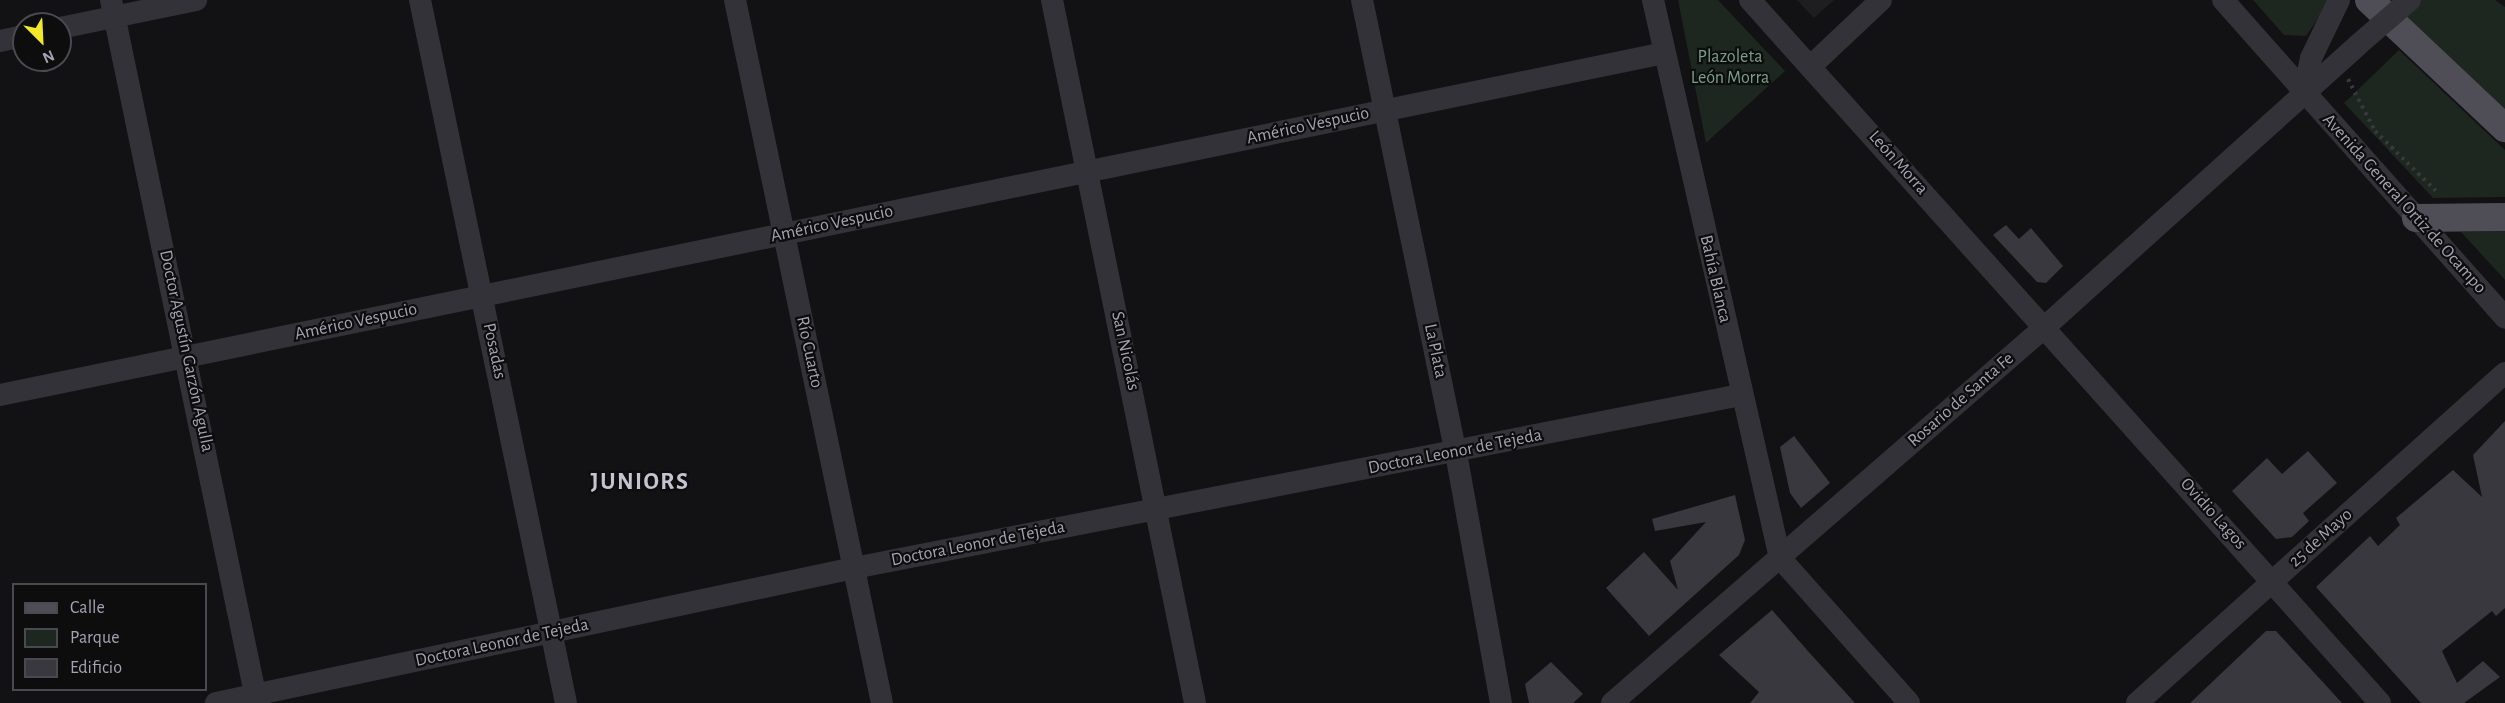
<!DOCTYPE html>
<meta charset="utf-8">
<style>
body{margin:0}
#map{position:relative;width:2505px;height:703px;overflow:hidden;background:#121113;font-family:"Alegreya Sans",sans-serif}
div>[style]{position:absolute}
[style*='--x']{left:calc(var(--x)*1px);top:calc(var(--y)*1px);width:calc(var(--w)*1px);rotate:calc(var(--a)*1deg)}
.built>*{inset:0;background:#1e1d20}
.green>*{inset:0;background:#1e2620}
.building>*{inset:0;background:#39383e}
.path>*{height:4px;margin-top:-2px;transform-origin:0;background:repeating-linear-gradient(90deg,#38383f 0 3px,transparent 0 7.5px)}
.minor>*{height:22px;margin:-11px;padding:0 11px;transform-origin:11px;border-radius:11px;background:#333238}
.major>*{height:28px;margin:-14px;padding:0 14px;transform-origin:14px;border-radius:14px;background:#4f4e57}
.minor-bridge>*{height:22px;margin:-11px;padding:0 11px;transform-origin:11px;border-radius:11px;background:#333238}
span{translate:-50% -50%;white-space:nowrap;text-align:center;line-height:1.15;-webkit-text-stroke:4.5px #0d0d0e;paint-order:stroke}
.park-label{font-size:18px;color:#79a086}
.street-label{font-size:18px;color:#a3a3b4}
.district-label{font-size:24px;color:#c4c4d0;font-weight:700;letter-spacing:1.5px}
.legend{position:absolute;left:12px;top:583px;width:195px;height:108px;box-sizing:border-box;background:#0d0d0e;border:2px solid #494950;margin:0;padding:8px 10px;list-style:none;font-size:18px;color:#a3a3b4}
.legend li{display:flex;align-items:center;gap:12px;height:30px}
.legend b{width:30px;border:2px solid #494950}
.north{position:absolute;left:12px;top:12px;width:60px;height:60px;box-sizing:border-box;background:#0d0d0e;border:2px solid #494950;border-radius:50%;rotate:156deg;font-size:16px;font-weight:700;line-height:24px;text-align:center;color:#a3a3b4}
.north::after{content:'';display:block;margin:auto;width:21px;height:27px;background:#f4e929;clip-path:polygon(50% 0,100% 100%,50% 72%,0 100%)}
</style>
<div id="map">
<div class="built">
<div style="clip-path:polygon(1797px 0,1834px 0,1814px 18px)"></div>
</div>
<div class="green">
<div style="clip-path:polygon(1678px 0,1718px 0,1785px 71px,1706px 143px)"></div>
<div style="clip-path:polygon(2253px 0,2331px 0,2306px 36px,2284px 35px)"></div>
<div style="clip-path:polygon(2369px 0,2495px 0,2505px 7px,2505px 128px)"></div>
<div style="clip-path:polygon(2399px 50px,2505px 150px,2505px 197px,2433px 198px,2344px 103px)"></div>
<div style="clip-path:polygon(2505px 231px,2505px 280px,2461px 232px)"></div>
</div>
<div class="building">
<div style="clip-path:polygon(2006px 225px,2019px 239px,2031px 228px,2063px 266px,2046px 283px,2037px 282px,1993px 235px)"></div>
<div style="clip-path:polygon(2505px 421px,2505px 608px,2496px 616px,2492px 611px,2442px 651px,2457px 683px,2483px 661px,2500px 677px,2464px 703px,2421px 703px,2316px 587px,2370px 536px,2378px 546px,2400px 525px,2396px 518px,2453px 470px,2482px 497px,2473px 455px)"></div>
<div style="clip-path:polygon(1794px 436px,1830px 483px,1801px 508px,1790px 493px,1780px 447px)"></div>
<div style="clip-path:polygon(2308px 451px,2337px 483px,2303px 513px,2309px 521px,2292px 537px,2276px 539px,2232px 491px,2267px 458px,2282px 474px)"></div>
<div style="clip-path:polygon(1735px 495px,1745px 540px,1739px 555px,1649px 636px,1606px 588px,1644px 552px,1678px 590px,1670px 561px,1706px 522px,1655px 531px,1652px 519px)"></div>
<div style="clip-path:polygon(1772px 610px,1807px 650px,1855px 703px,1750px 703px,1759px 692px,1719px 655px)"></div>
<div style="clip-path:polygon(2266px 631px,2276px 631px,2342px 703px,2190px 703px)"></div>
<div style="clip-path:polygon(1551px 662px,1583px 694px,1573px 703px,1529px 703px,1525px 684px)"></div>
</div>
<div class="path">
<div style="--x:2348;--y:79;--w:59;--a:62.6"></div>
<div style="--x:2375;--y:131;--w:90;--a:44.5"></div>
</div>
<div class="minor">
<div style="--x:111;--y:0;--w:718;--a:78.27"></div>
<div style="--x:420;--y:0;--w:718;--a:78.27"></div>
<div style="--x:735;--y:0;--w:718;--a:78.19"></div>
<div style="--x:1052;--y:0;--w:717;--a:78.5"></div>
<div style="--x:1362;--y:0;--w:463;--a:78.3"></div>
<div style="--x:1456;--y:453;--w:254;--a:79.8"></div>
<div style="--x:1653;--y:0;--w:572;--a:77.18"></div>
<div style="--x:1780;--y:558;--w:194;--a:48.3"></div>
<div style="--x:1750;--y:0;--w:944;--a:48.13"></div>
<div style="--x:2223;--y:0;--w:425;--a:48.4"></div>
<div style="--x:60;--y:28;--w:139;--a:-11.6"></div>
<div style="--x:0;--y:41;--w:25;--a:-12"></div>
<div style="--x:1811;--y:66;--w:96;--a:-43.3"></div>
<div style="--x:2304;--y:91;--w:34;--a:-78"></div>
<div style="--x:2311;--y:58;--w:64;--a:-64.2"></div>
<div style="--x:0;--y:395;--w:1699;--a:-11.61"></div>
<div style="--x:216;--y:703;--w:652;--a:-11.95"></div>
<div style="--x:854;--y:568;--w:904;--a:-11.04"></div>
<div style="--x:1612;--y:703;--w:575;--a:-40.98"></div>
<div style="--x:2046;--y:326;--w:421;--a:-42"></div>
<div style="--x:2137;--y:703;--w:494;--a:-41.9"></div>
</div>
<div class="major">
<div style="--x:2369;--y:0;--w:187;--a:43.3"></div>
<div style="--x:2416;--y:218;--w:89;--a:-0.6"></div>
</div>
<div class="minor-bridge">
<div style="--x:2359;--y:44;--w:67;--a:-40.8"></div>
</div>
<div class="park-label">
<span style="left:1730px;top:68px">Plazoleta<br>León Morra</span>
</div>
<div class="street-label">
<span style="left:1308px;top:126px;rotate:-12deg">Américo Vespucio</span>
<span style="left:1898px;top:163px;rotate:48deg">León Morra</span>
<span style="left:2404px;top:204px;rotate:48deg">Avenida General Ortiz de Ocampo</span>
<span style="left:832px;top:224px;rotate:-12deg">Américo Vespucio</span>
<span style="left:1715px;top:279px;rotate:77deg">Bahía Blanca</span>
<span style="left:356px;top:322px;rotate:-12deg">Américo Vespucio</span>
<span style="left:186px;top:351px;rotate:78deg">Doctor Agustín Garzón Agulla</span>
<span style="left:494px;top:351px;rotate:78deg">Posadas</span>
<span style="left:1125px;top:351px;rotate:78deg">San Nicolás</span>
<span style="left:1435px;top:351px;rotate:78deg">La Plata</span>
<span style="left:809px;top:352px;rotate:78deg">Río Cuarto</span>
<span style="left:1961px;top:400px;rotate:-41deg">Rosario de Santa Fe</span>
<span style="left:1455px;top:452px;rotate:-11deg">Doctora Leonor de Tejeda</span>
<span style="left:2213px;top:514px;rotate:48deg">Ovidio Lagos</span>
<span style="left:2321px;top:538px;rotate:-42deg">25 de Mayo</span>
<span style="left:978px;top:544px;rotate:-11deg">Doctora Leonor de Tejeda</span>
<span style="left:502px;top:643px;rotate:-12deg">Doctora Leonor de Tejeda</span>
</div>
<div class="district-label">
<span style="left:640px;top:483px">JUNIORS</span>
</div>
<ul class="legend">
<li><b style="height:8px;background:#4f4e57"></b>Calle</li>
<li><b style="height:16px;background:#1e2620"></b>Parque</li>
<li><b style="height:16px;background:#39383e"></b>Edificio</li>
</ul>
<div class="north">N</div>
</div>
